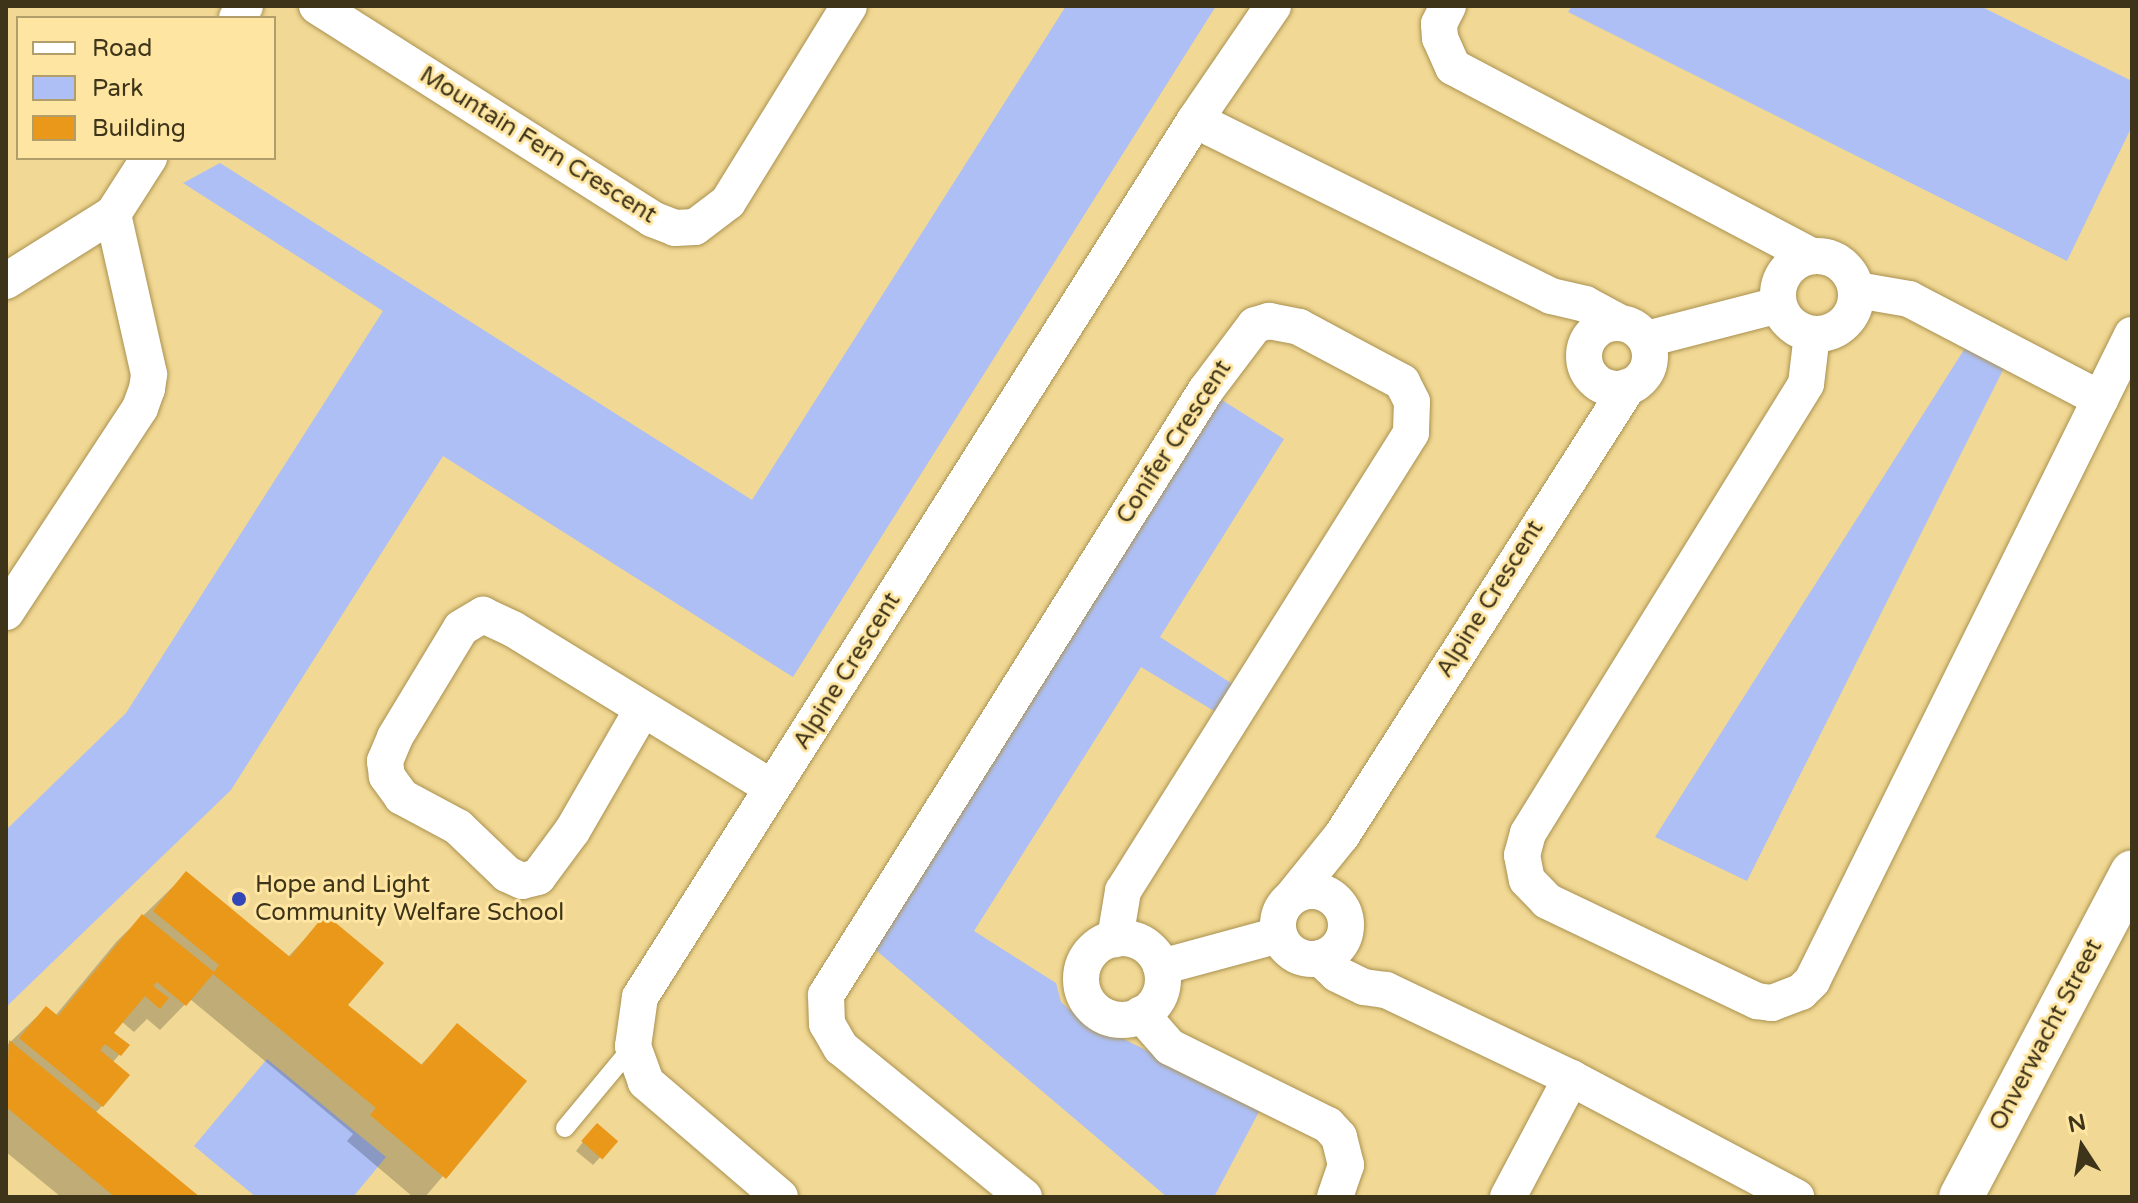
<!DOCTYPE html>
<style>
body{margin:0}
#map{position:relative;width:2138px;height:1203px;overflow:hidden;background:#f1d894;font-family:"Varela Round",sans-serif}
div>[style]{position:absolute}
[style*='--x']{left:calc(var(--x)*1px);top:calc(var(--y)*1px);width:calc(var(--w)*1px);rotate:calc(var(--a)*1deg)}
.green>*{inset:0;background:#adbff5}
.shadow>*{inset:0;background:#0003}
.building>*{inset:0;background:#e9981a;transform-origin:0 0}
.roads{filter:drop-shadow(0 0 2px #a99150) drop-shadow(0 0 2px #a99150)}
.service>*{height:18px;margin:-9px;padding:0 9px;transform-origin:9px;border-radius:9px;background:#fff}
.minor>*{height:36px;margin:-18px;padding:0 18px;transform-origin:18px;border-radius:18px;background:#fff}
.minor>.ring{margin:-18px;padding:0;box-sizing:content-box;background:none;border:36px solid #fff;border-radius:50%}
.tertiary>*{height:44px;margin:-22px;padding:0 22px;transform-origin:22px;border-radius:22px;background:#fff}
.dots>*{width:22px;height:22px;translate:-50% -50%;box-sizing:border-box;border:4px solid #fee5a1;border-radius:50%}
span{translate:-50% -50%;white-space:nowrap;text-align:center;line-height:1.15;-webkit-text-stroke:6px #fee5a1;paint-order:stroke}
.street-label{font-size:24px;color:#3e3419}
.poi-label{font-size:24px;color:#3e3419}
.left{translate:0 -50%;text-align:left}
.frame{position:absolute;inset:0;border:8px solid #3e3419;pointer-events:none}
.legend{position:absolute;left:16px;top:16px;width:260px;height:144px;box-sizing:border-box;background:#fee5a1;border:2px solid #b19e6b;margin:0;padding:10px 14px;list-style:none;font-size:24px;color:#3e3419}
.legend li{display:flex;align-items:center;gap:16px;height:40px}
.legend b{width:40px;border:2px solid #b19e6b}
.north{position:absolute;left:2042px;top:1107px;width:80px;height:80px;-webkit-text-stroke:6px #fee5a1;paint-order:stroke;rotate:348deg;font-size:22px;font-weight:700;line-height:32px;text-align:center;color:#3e3419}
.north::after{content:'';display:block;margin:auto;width:28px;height:36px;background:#3e3419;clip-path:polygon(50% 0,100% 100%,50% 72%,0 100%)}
</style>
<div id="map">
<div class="green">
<div style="clip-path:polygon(1066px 6px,1216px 6px,793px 677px,443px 456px,231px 790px,6px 1007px,6px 830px,126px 713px,383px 311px,183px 183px,220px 163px,752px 500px)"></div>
<div style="clip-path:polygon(1572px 6px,1980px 6px,2132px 81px,2132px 126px,2067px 261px,1568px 12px)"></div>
<div style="clip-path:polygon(1967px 345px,2006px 364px,1747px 881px,1655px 837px)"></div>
<div style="clip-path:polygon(1217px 397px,1284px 439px,1160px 637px,1237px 687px,1219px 714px,1141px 667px,974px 931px,1056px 983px,1061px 1002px,1076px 1015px,1261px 1108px,1214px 1197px,1167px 1197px,871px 946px)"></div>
<div style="clip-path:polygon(267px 1059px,386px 1157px,353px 1197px,256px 1197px,194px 1146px)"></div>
</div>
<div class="shadow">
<div style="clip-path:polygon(186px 874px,288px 957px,325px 917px,346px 1005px,420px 1066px,457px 1026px,524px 1081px,425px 1197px,413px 1197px,347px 1141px,353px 1134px,190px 999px,160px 1030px,147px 1019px,134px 1032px,121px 1021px,111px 1033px,127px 1046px,112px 1063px,102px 1106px,95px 1113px,197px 1197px,61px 1197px,6px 1152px,6px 1046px,46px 1008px,55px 1016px,117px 941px)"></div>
<div style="clip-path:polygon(589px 1134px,615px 1141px,593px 1165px,576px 1151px)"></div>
</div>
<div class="building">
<div style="clip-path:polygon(186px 871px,290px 957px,325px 914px,384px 963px,348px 1005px,422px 1065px,457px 1023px,527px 1081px,446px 1179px,370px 1115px,376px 1108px,213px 974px,186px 1006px,157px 982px,153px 986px,169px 998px,160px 1009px,145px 996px,114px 1033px,130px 1045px,121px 1056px,105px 1044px,100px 1050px,130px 1075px,103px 1107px,19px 1038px,46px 1006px,58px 1016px,142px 914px,214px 972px,219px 965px,153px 911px)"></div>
<div style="clip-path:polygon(9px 1040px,200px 1197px,115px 1197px,6px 1107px)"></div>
<div style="left:597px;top:1123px;width:28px;height:24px;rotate:41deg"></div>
</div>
<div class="roads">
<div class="service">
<div style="--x:565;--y:1128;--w:107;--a:-50.3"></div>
</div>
<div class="minor">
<div style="--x:317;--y:6;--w:397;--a:32.4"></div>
<div style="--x:652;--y:219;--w:25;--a:21"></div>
<div style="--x:675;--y:228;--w:20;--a:-3"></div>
<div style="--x:695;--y:227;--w:41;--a:-37.1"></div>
<div style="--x:728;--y:202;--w:230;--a:-58.3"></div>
<div style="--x:1448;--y:6;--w:20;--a:117"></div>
<div style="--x:1439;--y:24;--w:14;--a:86"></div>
<div style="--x:1440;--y:38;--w:32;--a:66"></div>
<div style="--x:1453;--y:67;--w:403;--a:27.8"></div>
<div style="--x:237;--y:18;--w:14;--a:-56"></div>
<div style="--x:1195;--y:120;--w:397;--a:26.3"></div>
<div style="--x:1551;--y:296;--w:35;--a:13"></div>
<div style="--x:1585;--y:304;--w:40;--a:28"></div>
<div class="ring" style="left:1778px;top:256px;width:42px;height:42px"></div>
<div style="--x:6;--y:281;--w:126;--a:-32.1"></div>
<div style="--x:113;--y:214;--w:67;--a:-57.3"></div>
<div style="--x:1857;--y:290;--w:53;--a:9.8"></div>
<div style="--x:1909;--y:299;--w:216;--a:27.6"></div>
<div class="ring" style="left:1584px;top:323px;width:30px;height:30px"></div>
<div style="--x:1812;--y:334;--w:50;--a:96.8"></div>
<div style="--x:1806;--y:384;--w:528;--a:121.76"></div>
<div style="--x:1528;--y:833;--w:23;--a:105"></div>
<div style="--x:1522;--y:855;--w:25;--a:79"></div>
<div style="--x:1527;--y:880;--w:29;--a:46"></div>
<div style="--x:1547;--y:901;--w:233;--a:25.5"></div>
<div style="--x:1757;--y:1001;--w:15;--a:8"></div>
<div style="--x:1772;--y:1003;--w:31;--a:-21"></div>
<div style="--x:1801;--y:992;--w:16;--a:-45"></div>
<div style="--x:1812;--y:981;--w:721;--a:-63.65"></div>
<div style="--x:1647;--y:339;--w:135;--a:-14.5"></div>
<div style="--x:6;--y:612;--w:244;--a:-56.7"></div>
<div style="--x:140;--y:408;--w:20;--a:-70"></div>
<div style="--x:147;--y:389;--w:15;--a:-82"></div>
<div style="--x:149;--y:374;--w:164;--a:-102.7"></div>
<div style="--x:642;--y:710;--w:140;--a:120"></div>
<div style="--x:572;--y:831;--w:57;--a:126.5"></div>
<div style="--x:538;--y:877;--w:16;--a:166"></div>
<div style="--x:522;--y:881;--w:17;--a:-155"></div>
<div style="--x:507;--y:874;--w:68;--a:-136.2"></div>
<div style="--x:458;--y:827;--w:64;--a:-151.8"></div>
<div style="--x:402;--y:797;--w:26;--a:-126"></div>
<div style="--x:387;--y:776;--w:15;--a:-98"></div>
<div style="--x:385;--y:761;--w:26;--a:-67"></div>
<div style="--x:395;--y:737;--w:127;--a:-58.8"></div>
<div style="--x:461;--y:628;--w:26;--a:-31"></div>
<div style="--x:483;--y:615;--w:33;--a:25"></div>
<div style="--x:513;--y:629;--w:304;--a:31.5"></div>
<div class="ring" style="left:1278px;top:891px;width:32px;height:32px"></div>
<div style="--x:1292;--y:897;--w:80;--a:-51.1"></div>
<div style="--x:1342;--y:835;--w:532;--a:-57.45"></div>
<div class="ring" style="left:1081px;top:938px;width:46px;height:46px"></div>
<div style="--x:1320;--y:958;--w:23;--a:43"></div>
<div style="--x:1337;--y:974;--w:30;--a:26"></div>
<div style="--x:1364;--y:987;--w:22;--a:8"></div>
<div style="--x:1386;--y:990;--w:205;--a:25.4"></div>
<div style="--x:1571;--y:1078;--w:255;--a:27.9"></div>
<div style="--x:1161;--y:967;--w:122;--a:-15.2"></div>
<div style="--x:1141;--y:1014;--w:44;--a:48.7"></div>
<div style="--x:1170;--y:1047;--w:176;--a:26.3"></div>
<div style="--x:1328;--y:1125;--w:16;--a:47"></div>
<div style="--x:1339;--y:1137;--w:29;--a:76"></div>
<div style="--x:1346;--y:1165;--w:34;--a:109"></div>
<div style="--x:780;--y:1197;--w:177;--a:-139.4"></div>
<div style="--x:646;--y:1082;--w:38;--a:-110"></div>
<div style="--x:633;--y:1046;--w:49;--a:-81.9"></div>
<div style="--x:640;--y:997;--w:1038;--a:-57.67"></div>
<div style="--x:1195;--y:120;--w:138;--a:-55.6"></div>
<div style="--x:1024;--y:1197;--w:236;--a:-140.8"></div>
<div style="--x:841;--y:1048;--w:28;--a:-120"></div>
<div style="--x:827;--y:1024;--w:29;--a:-92"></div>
<div style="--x:826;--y:995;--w:714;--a:-57.87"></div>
<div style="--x:1206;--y:390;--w:81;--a:-53"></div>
<div style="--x:1255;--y:325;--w:15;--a:-16"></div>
<div style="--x:1269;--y:321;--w:31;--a:11"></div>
<div style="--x:1299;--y:327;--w:117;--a:28.1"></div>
<div style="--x:1402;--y:382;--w:22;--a:63"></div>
<div style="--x:1412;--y:402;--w:31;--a:92"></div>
<div style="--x:1411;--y:433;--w:541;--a:122.16"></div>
<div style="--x:1123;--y:891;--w:49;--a:99.5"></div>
<div style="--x:1508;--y:1197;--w:135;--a:-62.1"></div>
</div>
<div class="tertiary">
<div style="--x:1961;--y:1197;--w:367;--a:-62.2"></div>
</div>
</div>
<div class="dots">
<div style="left:239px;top:899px;background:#3447b9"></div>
</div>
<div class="street-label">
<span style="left:538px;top:145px;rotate:32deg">Mountain Fern Crescent</span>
<span style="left:1174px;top:442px;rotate:-57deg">Conifer Crescent</span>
<span style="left:1490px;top:599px;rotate:-58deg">Alpine Crescent</span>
<span style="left:847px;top:671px;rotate:-58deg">Alpine Crescent</span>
<span style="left:2046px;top:1035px;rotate:-62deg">Onverwacht Street</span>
</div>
<div class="poi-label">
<span class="left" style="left:255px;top:899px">Hope and Light<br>Community Welfare School</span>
</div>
<div class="frame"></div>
<ul class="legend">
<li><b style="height:10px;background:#fff"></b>Road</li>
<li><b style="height:22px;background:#adbff5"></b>Park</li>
<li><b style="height:22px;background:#e9981a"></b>Building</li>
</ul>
<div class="north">N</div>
</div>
